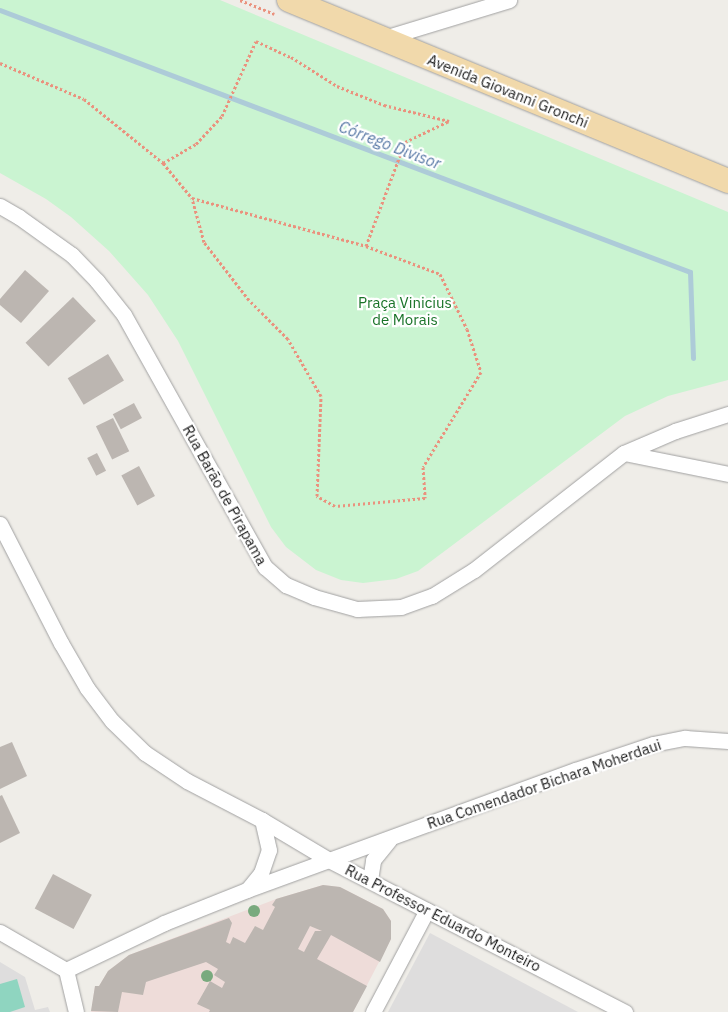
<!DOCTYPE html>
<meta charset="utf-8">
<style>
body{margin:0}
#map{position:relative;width:728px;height:1012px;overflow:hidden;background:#efede8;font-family:"IBM Plex Sans",sans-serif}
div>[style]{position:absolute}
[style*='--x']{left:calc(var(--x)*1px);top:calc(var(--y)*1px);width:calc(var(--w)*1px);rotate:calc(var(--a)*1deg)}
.residential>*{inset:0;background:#dedddd}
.commercial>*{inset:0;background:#eedcd9}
.park>*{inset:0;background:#caf4d1}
.pitch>*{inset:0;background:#8fd5c0}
.stream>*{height:5px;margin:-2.5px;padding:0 2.5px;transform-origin:2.5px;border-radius:2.5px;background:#adcbd8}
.building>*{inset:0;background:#bcb6b1;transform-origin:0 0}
.path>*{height:3px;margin-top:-1.5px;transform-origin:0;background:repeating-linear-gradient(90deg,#ea927e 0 2.5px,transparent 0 5px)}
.roads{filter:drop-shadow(0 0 1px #a1a1a1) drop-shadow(0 0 1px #a1a1a1)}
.street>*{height:15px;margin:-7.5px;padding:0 7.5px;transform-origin:7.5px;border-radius:7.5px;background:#fff}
.primary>*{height:24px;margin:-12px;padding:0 12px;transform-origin:12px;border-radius:12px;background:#f1d9ab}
.trees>*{width:12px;height:12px;margin:-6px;border-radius:50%;background:#79aa7e}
span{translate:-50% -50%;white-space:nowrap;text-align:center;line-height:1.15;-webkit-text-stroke:4.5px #fff;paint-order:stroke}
.street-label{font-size:15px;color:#202020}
.park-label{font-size:15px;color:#197328}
.water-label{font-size:16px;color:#5778a5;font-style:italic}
</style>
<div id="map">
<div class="residential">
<div style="clip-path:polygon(430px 933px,578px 1012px,388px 1012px)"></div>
<div style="clip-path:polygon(0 962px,25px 977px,35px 1010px,48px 1007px,50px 1012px,0 1012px)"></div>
</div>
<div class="commercial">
<div style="clip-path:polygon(323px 885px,340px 887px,383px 909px,391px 921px,391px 939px,353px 1012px,91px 1012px,95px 986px,99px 986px,108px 971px,129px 955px,276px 899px)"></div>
</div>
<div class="park">
<div style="clip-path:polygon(0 0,220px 0,728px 212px,728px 380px,668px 396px,625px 416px,418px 571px,396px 579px,363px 583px,341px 580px,316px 570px,286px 547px,271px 527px,178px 341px,148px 295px,109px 251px,71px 217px,46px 199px,0 173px)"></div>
</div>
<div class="pitch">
<div style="clip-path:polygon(17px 979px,25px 1007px,10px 1012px,0 1012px,0 984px)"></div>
</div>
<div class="stream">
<div style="--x:0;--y:10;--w:738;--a:20.79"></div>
<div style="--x:690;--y:272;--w:86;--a:88"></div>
</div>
<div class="building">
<div style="clip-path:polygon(25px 270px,49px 291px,21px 323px,0 305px,0 299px)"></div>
<div style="left:73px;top:297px;width:33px;height:66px;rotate:46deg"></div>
<div style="left:108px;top:354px;width:31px;height:47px;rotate:59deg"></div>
<div style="left:134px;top:403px;width:17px;height:24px;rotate:62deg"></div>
<div style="left:113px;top:418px;width:37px;height:19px;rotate:64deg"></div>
<div style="left:97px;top:453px;width:20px;height:11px;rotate:63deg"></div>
<div style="left:139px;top:466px;width:34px;height:20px;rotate:62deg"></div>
<div style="clip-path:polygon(12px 742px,27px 776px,0 789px,0 747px)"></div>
<div style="clip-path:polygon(2px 795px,20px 833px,0 843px,0 796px)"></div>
<div style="left:53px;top:874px;width:44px;height:39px;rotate:28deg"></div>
<div style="clip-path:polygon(evenodd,323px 885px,340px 887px,383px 909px,391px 921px,391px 939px,380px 962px,331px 935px,317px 959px,367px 986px,353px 1012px,209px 1012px,210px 1010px,197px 1004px,210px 981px,222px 988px,225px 982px,214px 975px,218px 969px,206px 962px,146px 982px,143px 995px,122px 992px,118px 1012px,91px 1011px,95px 986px,99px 986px,108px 971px,129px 955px,229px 918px,232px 923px,226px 942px,230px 944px,233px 937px,245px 943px,255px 926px,263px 930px,275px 907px,272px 905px,276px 899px,323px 885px,310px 926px,322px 931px,315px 931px,304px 952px,298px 949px,310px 926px)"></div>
</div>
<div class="path">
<div style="--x:240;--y:0;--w:37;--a:22"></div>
<div style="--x:0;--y:63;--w:91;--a:23.2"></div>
<div style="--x:84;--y:99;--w:102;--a:39"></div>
<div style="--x:163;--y:163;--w:45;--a:50.4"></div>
<div style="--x:192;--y:198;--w:180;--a:15.4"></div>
<div style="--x:366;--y:246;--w:79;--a:20.7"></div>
<div style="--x:440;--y:274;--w:61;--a:63.9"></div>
<div style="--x:467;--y:329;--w:45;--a:72"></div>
<div style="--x:481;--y:372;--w:111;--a:121.4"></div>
<div style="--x:423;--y:467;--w:31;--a:86"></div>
<div style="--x:425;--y:498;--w:90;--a:174.9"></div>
<div style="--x:335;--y:506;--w:21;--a:-151"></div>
<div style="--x:317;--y:496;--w:100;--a:-87.7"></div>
<div style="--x:321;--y:396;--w:66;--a:-120.1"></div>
<div style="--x:288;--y:339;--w:55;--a:-135"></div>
<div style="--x:249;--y:300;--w:73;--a:-127.8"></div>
<div style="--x:204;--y:242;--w:46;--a:-105.3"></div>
<div style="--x:163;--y:163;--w:38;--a:-30"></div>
<div style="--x:196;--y:144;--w:38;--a:-47"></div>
<div style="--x:222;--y:116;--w:82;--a:-65.6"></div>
<div style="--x:256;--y:41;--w:38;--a:25"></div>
<div style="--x:291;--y:57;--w:54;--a:32.2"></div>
<div style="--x:337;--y:86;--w:51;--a:22"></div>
<div style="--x:384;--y:105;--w:67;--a:13.8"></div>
<div style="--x:366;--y:246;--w:111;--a:-69.4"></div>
<div style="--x:405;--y:142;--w:49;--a:-25.5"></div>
</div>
<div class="roads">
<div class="street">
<div style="--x:381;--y:39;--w:134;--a:-16.9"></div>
<div style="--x:0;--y:206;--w:22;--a:30"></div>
<div style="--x:19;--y:217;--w:65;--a:35.6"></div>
<div style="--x:72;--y:255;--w:36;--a:46"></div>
<div style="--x:97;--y:281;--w:43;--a:51.5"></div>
<div style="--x:124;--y:315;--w:289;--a:60.8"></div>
<div style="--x:265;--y:567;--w:28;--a:41"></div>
<div style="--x:286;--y:585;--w:30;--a:23"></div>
<div style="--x:314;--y:597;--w:45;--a:15.6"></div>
<div style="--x:357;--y:609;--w:44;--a:-2.6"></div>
<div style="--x:401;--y:607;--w:33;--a:-20"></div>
<div style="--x:432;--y:596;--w:49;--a:-31.8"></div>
<div style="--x:474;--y:570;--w:190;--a:-38"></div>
<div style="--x:624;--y:453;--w:56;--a:-23.3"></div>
<div style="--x:675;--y:431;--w:56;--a:-17.8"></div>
<div style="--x:624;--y:453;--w:106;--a:11.4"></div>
<div style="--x:0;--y:524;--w:134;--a:62.9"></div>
<div style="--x:61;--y:643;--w:52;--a:60"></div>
<div style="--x:87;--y:688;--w:41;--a:52.9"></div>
<div style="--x:112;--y:721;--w:46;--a:44.1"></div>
<div style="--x:145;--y:753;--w:50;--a:33.7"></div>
<div style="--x:187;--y:781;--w:85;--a:27.5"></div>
<div style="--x:262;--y:820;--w:78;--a:30.8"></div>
<div style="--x:329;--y:860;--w:333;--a:27.2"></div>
<div style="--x:370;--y:880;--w:20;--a:-81"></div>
<div style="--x:373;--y:860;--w:26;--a:-51"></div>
<div style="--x:248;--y:889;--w:21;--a:-51"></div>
<div style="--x:261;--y:873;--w:24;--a:-71"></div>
<div style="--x:269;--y:850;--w:31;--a:-103"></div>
<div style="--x:0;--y:932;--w:76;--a:29.9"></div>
<div style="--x:66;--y:970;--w:43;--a:76.6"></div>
<div style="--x:66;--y:970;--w:109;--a:-25.6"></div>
<div style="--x:164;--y:923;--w:89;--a:-21.7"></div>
<div style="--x:247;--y:890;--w:349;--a:-20.1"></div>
<div style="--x:575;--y:770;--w:82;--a:-18.4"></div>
<div style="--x:653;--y:744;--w:33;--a:-11"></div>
<div style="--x:685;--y:738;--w:43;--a:4"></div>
<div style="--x:373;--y:1012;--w:115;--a:-62.1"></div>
</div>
<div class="primary">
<div style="--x:289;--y:0;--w:475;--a:22.4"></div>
</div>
</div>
<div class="trees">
<div style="left:254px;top:911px"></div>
<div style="left:207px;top:976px"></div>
</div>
<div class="street-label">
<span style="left:508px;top:91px;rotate:22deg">Avenida Giovanni Gronchi</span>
<span style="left:225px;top:495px;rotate:61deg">Rua Barão de Pirapama</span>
<span style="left:544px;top:784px;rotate:-19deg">Rua Comendador Bichara Moherdaui</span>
<span style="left:443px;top:918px;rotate:27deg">Rua Professor Eduardo Monteiro</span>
</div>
<div class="park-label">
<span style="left:405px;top:311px">Praça Vinicius<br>de Morais</span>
</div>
<div class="water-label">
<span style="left:390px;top:145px;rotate:21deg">Córrego Divisor</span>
</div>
</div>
